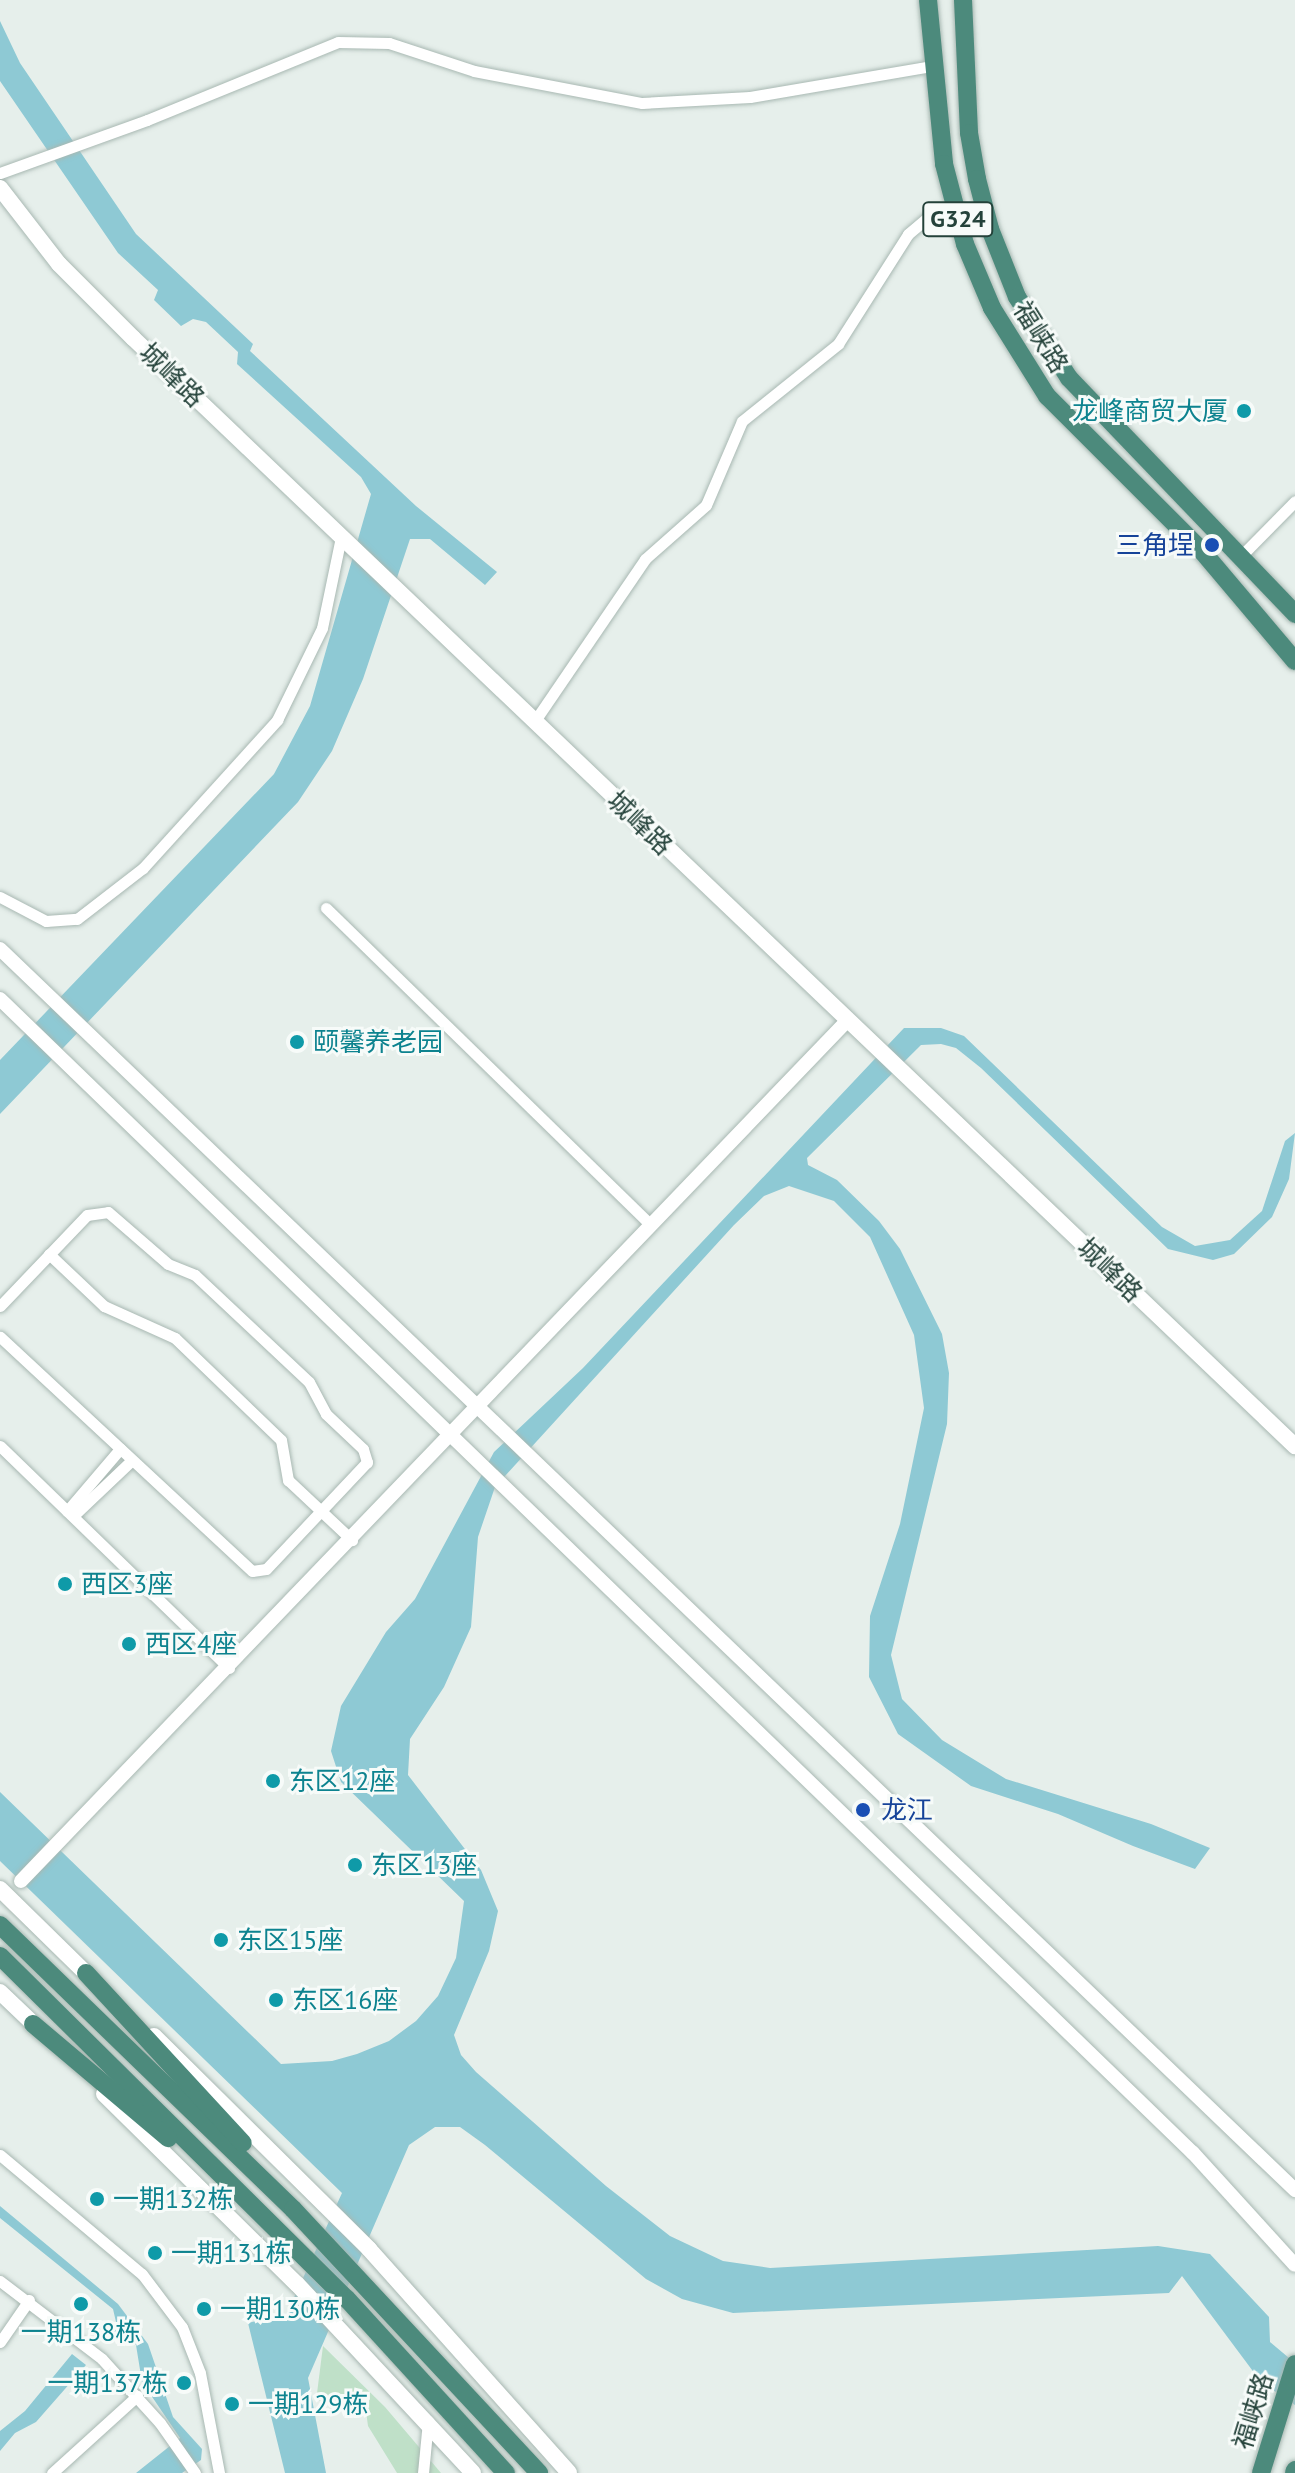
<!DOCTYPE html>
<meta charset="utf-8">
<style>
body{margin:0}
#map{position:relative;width:1295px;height:2473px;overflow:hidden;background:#e6efeb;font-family:"PT Sans","Noto Sans SC",sans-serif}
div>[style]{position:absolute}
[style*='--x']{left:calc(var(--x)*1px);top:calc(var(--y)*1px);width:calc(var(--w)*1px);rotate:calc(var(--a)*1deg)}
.green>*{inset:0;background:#bfe0c8}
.water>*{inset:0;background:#8ec9d4}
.roads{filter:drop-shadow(0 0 2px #a8b8b2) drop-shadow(0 0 2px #a8b8b2)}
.minor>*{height:11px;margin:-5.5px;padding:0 5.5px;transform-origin:5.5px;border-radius:5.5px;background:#fff}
.tertiary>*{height:14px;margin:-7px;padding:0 7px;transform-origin:7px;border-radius:7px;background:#fff}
.secondary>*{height:16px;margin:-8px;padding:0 8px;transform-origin:8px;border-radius:8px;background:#fff}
.trunk>*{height:18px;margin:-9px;padding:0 9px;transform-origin:9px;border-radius:9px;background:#4c8a7c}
.dots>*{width:22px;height:22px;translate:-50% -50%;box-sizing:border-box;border:4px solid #f7fbf9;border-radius:50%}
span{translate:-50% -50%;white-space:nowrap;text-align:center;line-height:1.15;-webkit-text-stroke:6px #f7fbf9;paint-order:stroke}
.shield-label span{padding:2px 6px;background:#f7fbf9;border:2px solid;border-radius:6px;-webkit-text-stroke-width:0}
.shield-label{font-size:24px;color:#24423a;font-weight:700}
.street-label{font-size:26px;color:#24423a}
.culture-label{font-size:26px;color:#0d838f}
.right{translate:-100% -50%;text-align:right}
.left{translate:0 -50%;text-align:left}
.transit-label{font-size:26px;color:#164399}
</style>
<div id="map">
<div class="green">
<div style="clip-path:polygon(323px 2346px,385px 2407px,441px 2473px,397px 2473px,368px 2426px,365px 2404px,347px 2398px,316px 2401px)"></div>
</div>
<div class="water">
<div style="clip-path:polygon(0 21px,20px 63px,136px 234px,253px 344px,250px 351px,416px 506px,497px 572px,485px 585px,430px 539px,410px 539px,363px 679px,332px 751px,298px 802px,0 1114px,0 1060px,274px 774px,310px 706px,371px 494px,361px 477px,237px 364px,238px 352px,206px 322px,193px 319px,181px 326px,154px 300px,158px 290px,118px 253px,0 81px)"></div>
<div style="clip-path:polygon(904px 1028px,941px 1028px,964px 1036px,1162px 1227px,1195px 1246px,1230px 1240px,1262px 1211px,1285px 1141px,1295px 1133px,1289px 1179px,1272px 1217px,1234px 1254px,1213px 1260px,1168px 1249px,981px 1068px,956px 1048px,941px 1044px,921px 1045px,807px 1158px,808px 1165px,837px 1180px,879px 1221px,900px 1249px,942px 1334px,949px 1373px,947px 1424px,891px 1655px,902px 1699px,942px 1740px,1006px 1779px,1151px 1824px,1210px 1848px,1195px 1869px,1133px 1846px,1058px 1814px,971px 1786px,898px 1734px,869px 1677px,870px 1616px,900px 1524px,924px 1408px,914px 1335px,870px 1237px,834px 1201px,789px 1186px,764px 1196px,734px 1225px,495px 1487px,478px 1537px,471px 1627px,444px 1687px,410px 1739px,408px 1775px,481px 1870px,498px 1911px,489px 1951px,454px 2035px,461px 2055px,476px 2072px,606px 2186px,670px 2236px,723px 2261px,770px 2268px,1158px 2246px,1210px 2254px,1269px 2317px,1270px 2342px,1295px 2363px,1295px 2405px,1261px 2382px,1182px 2276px,1169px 2293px,733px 2313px,682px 2299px,646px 2279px,485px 2145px,460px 2127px,435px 2127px,409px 2145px,308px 2378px,326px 2473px,285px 2473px,248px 2323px,287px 2313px,342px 2193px,0 1861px,0 1792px,281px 2064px,332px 2061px,357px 2054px,389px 2041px,416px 2021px,438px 1996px,456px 1958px,464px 1901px,341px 1782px,331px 1751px,341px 1706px,386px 1632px,415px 1599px,494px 1452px,583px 1368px)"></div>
<div style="clip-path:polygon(0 2206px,118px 2304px,148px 2344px,173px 2417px,202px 2449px,201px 2460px,182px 2473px,136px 2473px,180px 2438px,142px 2382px,136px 2345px,122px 2328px,106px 2340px,100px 2336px,116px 2322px,113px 2309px,0 2218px)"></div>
<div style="clip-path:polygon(72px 2354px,86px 2365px,36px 2422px,15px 2433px,0 2451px,0 2431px,25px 2411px)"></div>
</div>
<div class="roads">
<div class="minor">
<div style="--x:0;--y:173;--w:156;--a:-19.8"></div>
<div style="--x:147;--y:120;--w:206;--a:-22.2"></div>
<div style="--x:338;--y:42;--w:51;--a:1.1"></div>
<div style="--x:389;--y:43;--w:89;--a:18.2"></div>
<div style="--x:474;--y:71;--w:171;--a:10.8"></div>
<div style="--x:642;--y:103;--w:108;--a:-3.2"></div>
<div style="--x:750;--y:97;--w:185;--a:-9.7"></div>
<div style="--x:1243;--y:554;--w:74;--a:-45.5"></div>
<div style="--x:534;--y:722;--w:197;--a:-55.7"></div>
<div style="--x:645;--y:559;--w:81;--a:-41.5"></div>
<div style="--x:706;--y:505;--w:91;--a:-66.8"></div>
<div style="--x:742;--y:421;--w:123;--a:-38.7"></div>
<div style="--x:838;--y:344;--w:130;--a:-57.5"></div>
<div style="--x:908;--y:234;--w:38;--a:-40"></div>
<div style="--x:0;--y:897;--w:52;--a:27.6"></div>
<div style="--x:46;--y:921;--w:31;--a:-4"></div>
<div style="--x:77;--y:919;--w:83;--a:-37.7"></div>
<div style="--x:143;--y:868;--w:200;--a:-47.8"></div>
<div style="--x:277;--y:720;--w:102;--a:-63.9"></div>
<div style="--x:322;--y:628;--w:93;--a:-78.2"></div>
<div style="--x:326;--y:908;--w:453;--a:44.3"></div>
<div style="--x:49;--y:1254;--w:76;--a:43.4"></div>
<div style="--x:104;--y:1306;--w:78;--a:24.3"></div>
<div style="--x:175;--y:1338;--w:147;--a:43.9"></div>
<div style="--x:281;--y:1440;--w:41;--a:80.1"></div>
<div style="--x:288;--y:1480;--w:88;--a:43.2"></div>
<div style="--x:0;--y:1306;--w:126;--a:-46.3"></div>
<div style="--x:87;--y:1215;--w:21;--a:-8"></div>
<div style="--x:108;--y:1212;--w:79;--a:40.9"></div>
<div style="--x:168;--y:1264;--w:29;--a:22"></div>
<div style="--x:195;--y:1275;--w:156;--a:43.2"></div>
<div style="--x:309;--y:1382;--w:36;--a:62"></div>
<div style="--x:326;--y:1414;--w:51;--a:43.4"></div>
<div style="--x:363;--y:1449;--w:14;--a:73"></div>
<div style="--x:367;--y:1462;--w:147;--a:133.3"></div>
<div style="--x:266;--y:1569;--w:14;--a:172"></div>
<div style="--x:252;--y:1571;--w:344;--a:-137.1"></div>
<div style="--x:0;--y:1446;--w:319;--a:44.1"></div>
<div style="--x:67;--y:1511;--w:82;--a:-49.5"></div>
<div style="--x:73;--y:1516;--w:81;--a:-43.5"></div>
<div style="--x:0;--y:2155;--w:185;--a:40"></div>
<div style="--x:142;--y:2274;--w:66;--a:53"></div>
<div style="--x:182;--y:2327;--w:49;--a:68.6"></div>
<div style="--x:200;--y:2373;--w:102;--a:79.2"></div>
<div style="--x:0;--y:2281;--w:128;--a:37.4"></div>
<div style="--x:102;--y:2359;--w:86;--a:47.8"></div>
<div style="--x:160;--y:2423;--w:61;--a:55"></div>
<div style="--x:0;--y:2342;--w:51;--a:-55.4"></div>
<div style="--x:52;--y:2473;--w:115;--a:-42.2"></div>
<div style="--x:423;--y:2473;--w:52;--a:-84.5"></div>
</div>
<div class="tertiary">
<div style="--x:0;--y:949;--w:1794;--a:43.78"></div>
<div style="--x:0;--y:999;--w:1660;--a:44.05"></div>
<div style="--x:1193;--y:2153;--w:151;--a:47.7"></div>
<div style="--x:21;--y:1881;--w:1192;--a:-46.16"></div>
</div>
<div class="secondary">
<div style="--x:0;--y:188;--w:96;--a:52.2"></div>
<div style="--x:59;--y:264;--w:105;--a:45"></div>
<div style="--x:133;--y:338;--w:1606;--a:43.64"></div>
<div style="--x:0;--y:1889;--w:130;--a:44.4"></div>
<div style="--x:0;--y:1992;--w:58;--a:43.6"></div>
<div style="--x:154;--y:2036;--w:303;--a:44.7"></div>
<div style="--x:369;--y:2249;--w:300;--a:48.2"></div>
<div style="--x:104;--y:2094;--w:271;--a:44.6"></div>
<div style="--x:297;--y:2284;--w:258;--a:47"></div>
</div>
<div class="trunk">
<div style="--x:928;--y:0;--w:165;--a:84.4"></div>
<div style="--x:944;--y:164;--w:83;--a:75.3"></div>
<div style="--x:965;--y:244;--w:69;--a:67.1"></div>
<div style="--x:992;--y:308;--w:104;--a:58"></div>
<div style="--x:1047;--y:396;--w:219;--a:45"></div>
<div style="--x:1202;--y:551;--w:144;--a:49.8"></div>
<div style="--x:963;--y:0;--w:133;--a:87.4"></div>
<div style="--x:969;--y:133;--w:47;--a:80.1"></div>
<div style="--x:977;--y:179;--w:52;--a:75.4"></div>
<div style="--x:990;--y:229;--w:73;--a:68.3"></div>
<div style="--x:1017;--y:297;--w:96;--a:57.3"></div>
<div style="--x:1069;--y:378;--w:327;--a:46.2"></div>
<div style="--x:0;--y:1925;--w:408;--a:44.1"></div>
<div style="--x:293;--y:2209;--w:361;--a:47"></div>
<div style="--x:0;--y:1956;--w:488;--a:44.7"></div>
<div style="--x:347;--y:2299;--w:236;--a:47.6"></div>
<div style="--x:86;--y:1973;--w:231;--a:47.3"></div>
<div style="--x:33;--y:2024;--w:177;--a:40.2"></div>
<div style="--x:1261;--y:2473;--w:114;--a:-72.7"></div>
<div style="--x:1294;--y:2473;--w:3;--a:-72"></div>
</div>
</div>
<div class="dots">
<div style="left:1244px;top:411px;background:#0f9aa8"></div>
<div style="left:1212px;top:545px;background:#1a4fb4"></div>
<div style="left:297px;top:1042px;background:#0f9aa8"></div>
<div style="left:65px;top:1584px;background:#0f9aa8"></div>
<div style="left:129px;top:1644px;background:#0f9aa8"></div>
<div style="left:273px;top:1781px;background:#0f9aa8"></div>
<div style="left:863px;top:1810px;background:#1a4fb4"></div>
<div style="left:355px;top:1865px;background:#0f9aa8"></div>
<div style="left:221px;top:1940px;background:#0f9aa8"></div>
<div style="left:276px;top:2000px;background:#0f9aa8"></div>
<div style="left:97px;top:2199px;background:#0f9aa8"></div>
<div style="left:155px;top:2253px;background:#0f9aa8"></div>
<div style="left:81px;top:2304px;background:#0f9aa8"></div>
<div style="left:204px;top:2309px;background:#0f9aa8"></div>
<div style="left:184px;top:2383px;background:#0f9aa8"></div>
<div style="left:232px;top:2404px;background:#0f9aa8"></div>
</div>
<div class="shield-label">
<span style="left:958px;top:219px">G324</span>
</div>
<div class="street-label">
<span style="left:1041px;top:337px;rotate:58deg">福峡路</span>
<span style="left:172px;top:375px;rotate:44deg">城峰路</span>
<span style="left:640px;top:823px;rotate:44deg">城峰路</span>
<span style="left:1110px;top:1270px;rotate:44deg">城峰路</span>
<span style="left:1253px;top:2411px;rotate:-73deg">福峡路</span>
</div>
<div class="culture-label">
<span class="right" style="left:1228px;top:411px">龙峰商贸大厦</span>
<span class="left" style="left:313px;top:1042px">颐馨养老园</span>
<span class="left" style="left:81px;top:1584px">西区3座</span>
<span class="left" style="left:145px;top:1644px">西区4座</span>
<span class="left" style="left:289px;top:1781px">东区12座</span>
<span class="left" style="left:371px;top:1865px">东区13座</span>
<span class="left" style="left:237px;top:1940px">东区15座</span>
<span class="left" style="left:292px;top:2000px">东区16座</span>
<span class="left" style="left:113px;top:2199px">一期132栋</span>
<span class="left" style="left:171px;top:2253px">一期131栋</span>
<span class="left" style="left:220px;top:2309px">一期130栋</span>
<span style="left:81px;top:2332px">一期138栋</span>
<span class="right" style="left:168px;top:2383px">一期137栋</span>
<span class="left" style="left:248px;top:2404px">一期129栋</span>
</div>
<div class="transit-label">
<span class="right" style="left:1194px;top:545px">三角埕</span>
<span class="left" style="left:881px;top:1810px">龙江</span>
</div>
</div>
